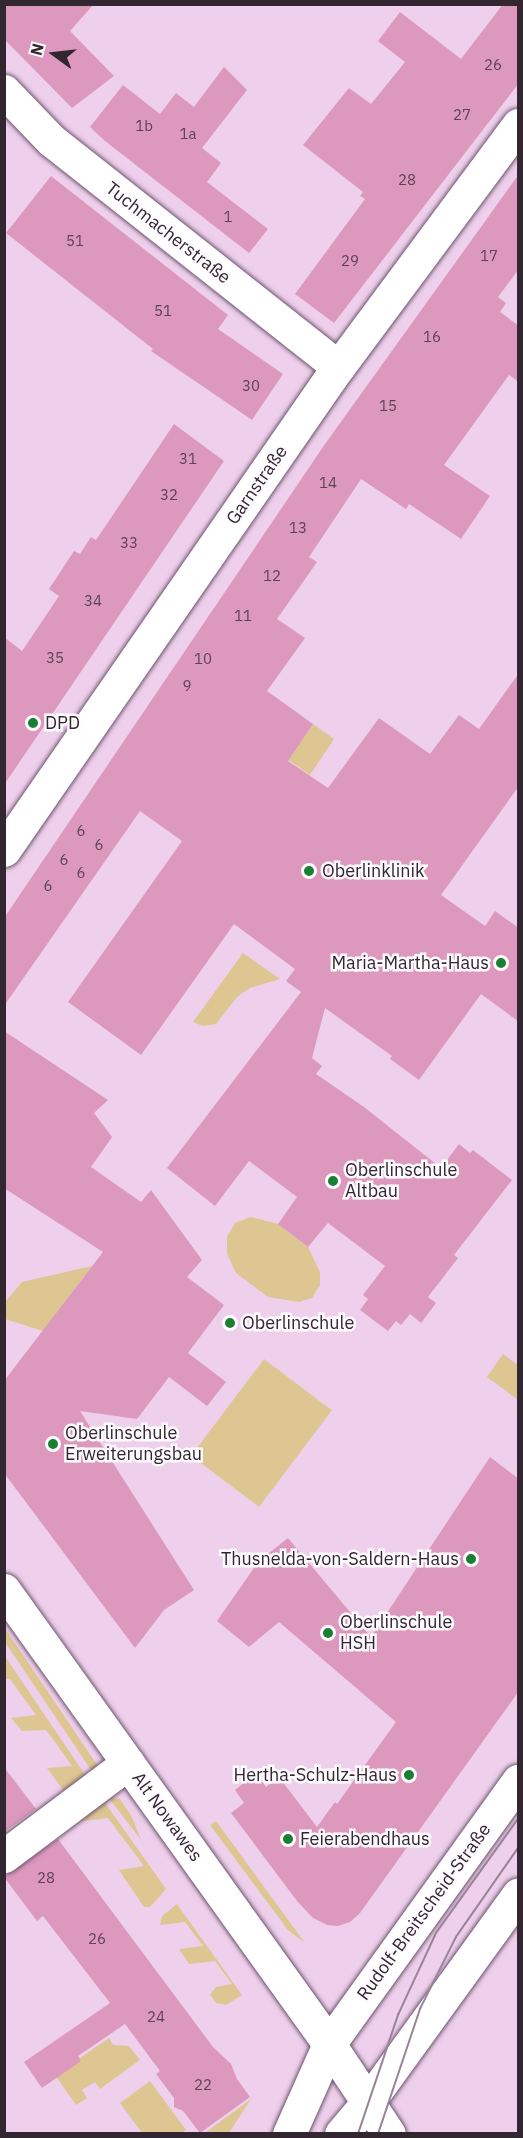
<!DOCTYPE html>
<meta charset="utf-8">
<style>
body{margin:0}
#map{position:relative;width:523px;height:2138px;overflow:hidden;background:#eed0ed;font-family:"IBM Plex Sans",sans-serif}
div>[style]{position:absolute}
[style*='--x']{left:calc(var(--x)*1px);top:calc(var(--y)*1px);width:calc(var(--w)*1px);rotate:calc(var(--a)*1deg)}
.green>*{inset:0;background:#ddc692;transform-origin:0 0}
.building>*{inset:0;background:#dd99bd}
.roads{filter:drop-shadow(0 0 2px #6e546d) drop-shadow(0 0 2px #6e546d)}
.minor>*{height:33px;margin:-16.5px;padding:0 16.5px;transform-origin:16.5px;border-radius:16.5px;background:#fff}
.major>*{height:33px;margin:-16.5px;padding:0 16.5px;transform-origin:16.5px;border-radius:16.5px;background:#fff}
.highway>*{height:33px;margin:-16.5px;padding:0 16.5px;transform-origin:16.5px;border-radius:16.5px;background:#fff}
.tram>*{height:1.5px;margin:-0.75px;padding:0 0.75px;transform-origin:0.75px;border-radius:0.75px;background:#998398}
.dots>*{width:16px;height:16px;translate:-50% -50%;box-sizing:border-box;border:3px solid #fefbfe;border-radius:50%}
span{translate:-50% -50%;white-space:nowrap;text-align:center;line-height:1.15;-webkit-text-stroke:5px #fefbfe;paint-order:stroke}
.number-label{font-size:15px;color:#5d4354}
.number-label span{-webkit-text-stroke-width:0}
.street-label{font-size:18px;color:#322631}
.poi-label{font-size:18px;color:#322631}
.left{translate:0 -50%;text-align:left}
.right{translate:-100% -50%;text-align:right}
.frame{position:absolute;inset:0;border:6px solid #322631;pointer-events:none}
.north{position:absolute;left:24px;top:24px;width:60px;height:60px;-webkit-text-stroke:4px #fefbfe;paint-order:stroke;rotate:285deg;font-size:16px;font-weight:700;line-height:24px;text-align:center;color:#322631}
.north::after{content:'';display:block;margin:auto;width:21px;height:27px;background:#322631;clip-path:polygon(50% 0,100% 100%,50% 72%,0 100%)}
</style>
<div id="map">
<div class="green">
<div style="clip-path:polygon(313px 724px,334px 739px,310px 775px,278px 753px,300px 743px)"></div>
<div style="clip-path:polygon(243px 953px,280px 979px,250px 988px,237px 997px,216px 1024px,203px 1026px,193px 1022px)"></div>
<div style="clip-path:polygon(251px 1217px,278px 1224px,308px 1247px,320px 1272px,320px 1285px,312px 1298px,299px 1302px,268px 1297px,236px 1273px,227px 1254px,227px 1237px,235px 1223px)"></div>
<div style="clip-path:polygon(92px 1266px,43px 1331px,5px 1319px,5px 1302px,22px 1282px)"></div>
<div style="clip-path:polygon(503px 1354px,518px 1365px,518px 1400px,487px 1377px)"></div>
<div style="left:264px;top:1359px;width:85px;height:121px;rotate:37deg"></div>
<div style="clip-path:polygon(4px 1627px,98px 1766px,95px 1776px,5px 1642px)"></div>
<div style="clip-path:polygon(4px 1655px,88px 1779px,67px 1795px,47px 1768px,72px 1766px,55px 1742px,46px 1730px,22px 1731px,11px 1718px,36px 1715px,10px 1679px,5px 1679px)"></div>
<div style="clip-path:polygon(108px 1797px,120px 1799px,132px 1817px,141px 1840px)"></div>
<div style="clip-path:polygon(103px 1800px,166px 1889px,150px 1907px,144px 1907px,119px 1870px,144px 1866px,108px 1818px,83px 1821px,80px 1817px)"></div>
<div style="clip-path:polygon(216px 1821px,305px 1943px,288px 1930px,210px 1825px)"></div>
<div style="clip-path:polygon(177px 1904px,242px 1995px,226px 2005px,216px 2003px,210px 1995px,216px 1987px,232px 1984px,215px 1961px,189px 1964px,179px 1949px,203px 1946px,185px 1922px,160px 1925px,162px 1916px)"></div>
<div style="clip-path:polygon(109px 2038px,113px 2045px,129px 2046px,140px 2060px,100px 2089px,95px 2082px,82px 2090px,87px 2098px,76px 2105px,55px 2075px)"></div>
<div style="clip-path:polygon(150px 2081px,186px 2130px,181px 2133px,142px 2133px,120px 2103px)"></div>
<div style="clip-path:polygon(251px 2099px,229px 2133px,205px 2133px)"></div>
</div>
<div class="building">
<div style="clip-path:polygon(4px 4px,94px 4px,70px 31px,114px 76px,72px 108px,4px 39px)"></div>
<div style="clip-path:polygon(503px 4px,519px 4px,519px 83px,334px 323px,295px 294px,365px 199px,360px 196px,363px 192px,303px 145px,349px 88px,371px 104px,405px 62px,378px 41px,400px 12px,461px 59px)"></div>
<div style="clip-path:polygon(224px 67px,247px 90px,202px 148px,221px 163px,207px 182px,268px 229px,249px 253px,105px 141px,90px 127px,123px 85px,160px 114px,176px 93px,194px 107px)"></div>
<div style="clip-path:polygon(519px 174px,519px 269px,498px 297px,506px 303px,500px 312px,519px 326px,519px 382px,509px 375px,444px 465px,490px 496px,461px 539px,409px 504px,406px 509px,361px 479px,309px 557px,317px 562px,277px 619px,305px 638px,267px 691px,313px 724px,288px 761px,328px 788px,379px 718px,430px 754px,459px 715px,479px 729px,519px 673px,519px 786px,441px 895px,485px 926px,495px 911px,519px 928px,519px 1022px,481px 994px,419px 1080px,390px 1059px,392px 1056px,325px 1008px,312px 1058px,322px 1066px,316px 1074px,364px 1107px,441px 1168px,459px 1144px,470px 1153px,473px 1150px,512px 1180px,454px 1255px,458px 1258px,428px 1297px,436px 1303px,421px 1323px,410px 1314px,401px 1325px,396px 1321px,388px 1331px,360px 1310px,368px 1299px,363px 1295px,385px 1266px,328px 1223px,308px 1247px,278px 1224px,297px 1197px,249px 1161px,215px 1206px,167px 1168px,301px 992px,286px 981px,295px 969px,234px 924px,141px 1055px,68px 1002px,182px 841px,140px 811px,4px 1006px,4px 918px,325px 444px)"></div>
<div style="clip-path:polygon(51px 176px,228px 315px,218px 329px,283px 374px,252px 420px,151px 351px,153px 349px,6px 233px)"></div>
<div style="clip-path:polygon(174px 424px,224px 461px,4px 785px,4px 637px,22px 651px,59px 596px,49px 589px,74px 551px,80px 554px,91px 537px,96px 540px)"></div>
<div style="clip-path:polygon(4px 1031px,108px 1100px,94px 1113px,112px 1137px,91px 1167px,141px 1202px,151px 1190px,202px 1260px,187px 1277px,224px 1305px,188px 1353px,226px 1382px,207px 1406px,169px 1377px,137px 1419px,80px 1411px,194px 1590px,164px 1610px,135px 1648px,4px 1473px,4px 1381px,103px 1252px,4px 1188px)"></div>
<div style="clip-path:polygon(490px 1457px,519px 1479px,519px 1691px,360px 1913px,350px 1922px,338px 1926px,327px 1925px,313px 1918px,297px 1901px,231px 1813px,244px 1803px,235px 1790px,256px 1773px,266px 1787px,279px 1777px,317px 1827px,335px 1802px,337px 1804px,396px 1722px,279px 1622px,249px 1647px,217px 1621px,258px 1562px,288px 1538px,371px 1637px)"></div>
<div style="clip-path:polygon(4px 1767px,36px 1809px,4px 1832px)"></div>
<div style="clip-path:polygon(58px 1839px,213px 2047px,231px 2064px,237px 2079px,250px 2097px,200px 2133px,183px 2111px,174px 2107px,174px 2098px,156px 2074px,160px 2071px,125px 2024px,78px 2056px,81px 2061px,42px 2088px,24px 2062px,110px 2003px,43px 1916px,37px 1921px,4px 1877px)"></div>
</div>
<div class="roads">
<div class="minor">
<div style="--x:4;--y:91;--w:68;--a:46.2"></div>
<div style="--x:51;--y:140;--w:366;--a:38.3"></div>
<div style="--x:4;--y:850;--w:575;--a:-55.34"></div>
<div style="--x:331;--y:377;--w:314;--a:-53.4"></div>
<div style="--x:4;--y:1590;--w:558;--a:54.4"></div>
<div style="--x:329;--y:2044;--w:324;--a:-54.3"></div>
<div style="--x:4;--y:1856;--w:155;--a:-36.9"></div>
<div style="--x:368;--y:2102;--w:256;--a:-54.1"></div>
</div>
<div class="major">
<div style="--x:329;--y:2044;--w:108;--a:56.3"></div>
</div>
<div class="highway">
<div style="--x:289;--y:2134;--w:98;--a:-66"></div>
<div style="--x:341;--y:2134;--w:42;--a:-49.8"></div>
</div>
</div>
<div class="tram">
<div style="--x:358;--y:2134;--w:126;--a:-71.4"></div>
<div style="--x:398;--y:2015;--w:90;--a:-65.1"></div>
<div style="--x:436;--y:1933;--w:140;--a:-54.3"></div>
<div style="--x:378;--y:2134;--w:132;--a:-71.4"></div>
<div style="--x:420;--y:2009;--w:80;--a:-63.4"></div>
<div style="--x:456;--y:1937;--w:108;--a:-55.1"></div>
</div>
<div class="dots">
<div style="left:33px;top:723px;background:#1b7f33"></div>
<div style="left:309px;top:871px;background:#1b7f33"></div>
<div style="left:501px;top:963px;background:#1b7f33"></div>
<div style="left:333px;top:1181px;background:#1b7f33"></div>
<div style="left:230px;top:1323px;background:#1b7f33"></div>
<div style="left:53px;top:1444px;background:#1b7f33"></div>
<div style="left:471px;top:1559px;background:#1b7f33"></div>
<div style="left:328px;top:1633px;background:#1b7f33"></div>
<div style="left:409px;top:1775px;background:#1b7f33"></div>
<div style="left:288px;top:1839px;background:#1b7f33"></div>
</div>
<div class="number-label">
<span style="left:493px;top:65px">26</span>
<span style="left:462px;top:115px">27</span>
<span style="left:144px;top:126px">1b</span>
<span style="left:188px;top:134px">1a</span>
<span style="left:407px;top:180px">28</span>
<span style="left:228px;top:217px">1</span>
<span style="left:75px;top:241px">51</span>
<span style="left:489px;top:256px">17</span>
<span style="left:350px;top:261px">29</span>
<span style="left:163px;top:311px">51</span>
<span style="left:432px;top:337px">16</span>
<span style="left:251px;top:386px">30</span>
<span style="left:388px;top:406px">15</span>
<span style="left:188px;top:459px">31</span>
<span style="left:328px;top:483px">14</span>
<span style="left:169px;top:495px">32</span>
<span style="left:298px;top:528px">13</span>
<span style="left:129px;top:543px">33</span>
<span style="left:272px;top:576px">12</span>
<span style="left:93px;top:601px">34</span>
<span style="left:243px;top:616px">11</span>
<span style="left:55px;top:658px">35</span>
<span style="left:203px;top:659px">10</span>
<span style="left:187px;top:686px">9</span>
<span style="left:81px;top:831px">6</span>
<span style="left:99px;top:845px">6</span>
<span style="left:64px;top:860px">6</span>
<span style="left:81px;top:873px">6</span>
<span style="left:48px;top:886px">6</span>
<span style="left:46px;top:1878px">28</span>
<span style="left:97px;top:1939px">26</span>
<span style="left:156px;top:2017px">24</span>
<span style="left:203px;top:2085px">22</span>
</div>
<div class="street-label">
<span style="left:168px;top:233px;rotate:38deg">Tuchmacherstraße</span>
<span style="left:257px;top:485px;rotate:-55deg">Garnstraße</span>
<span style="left:167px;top:1817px;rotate:54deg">Alt Nowawes</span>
<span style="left:424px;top:1912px;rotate:-54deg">Rudolf-Breitscheid-Straße</span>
</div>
<div class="poi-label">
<span class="left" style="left:45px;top:723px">DPD</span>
<span class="left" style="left:322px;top:871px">Oberlinklinik</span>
<span class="right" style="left:489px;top:963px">Maria-Martha-Haus</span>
<span class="left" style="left:345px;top:1181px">Oberlinschule<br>Altbau</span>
<span class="left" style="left:242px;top:1323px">Oberlinschule</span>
<span class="left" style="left:65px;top:1444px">Oberlinschule<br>Erweiterungsbau</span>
<span class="right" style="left:459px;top:1559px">Thusnelda-von-Saldern-Haus</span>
<span class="left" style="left:340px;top:1633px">Oberlinschule<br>HSH</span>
<span class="right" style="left:397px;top:1775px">Hertha-Schulz-Haus</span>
<span class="left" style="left:300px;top:1839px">Feierabendhaus</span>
</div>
<div class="frame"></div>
<div class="north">N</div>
</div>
